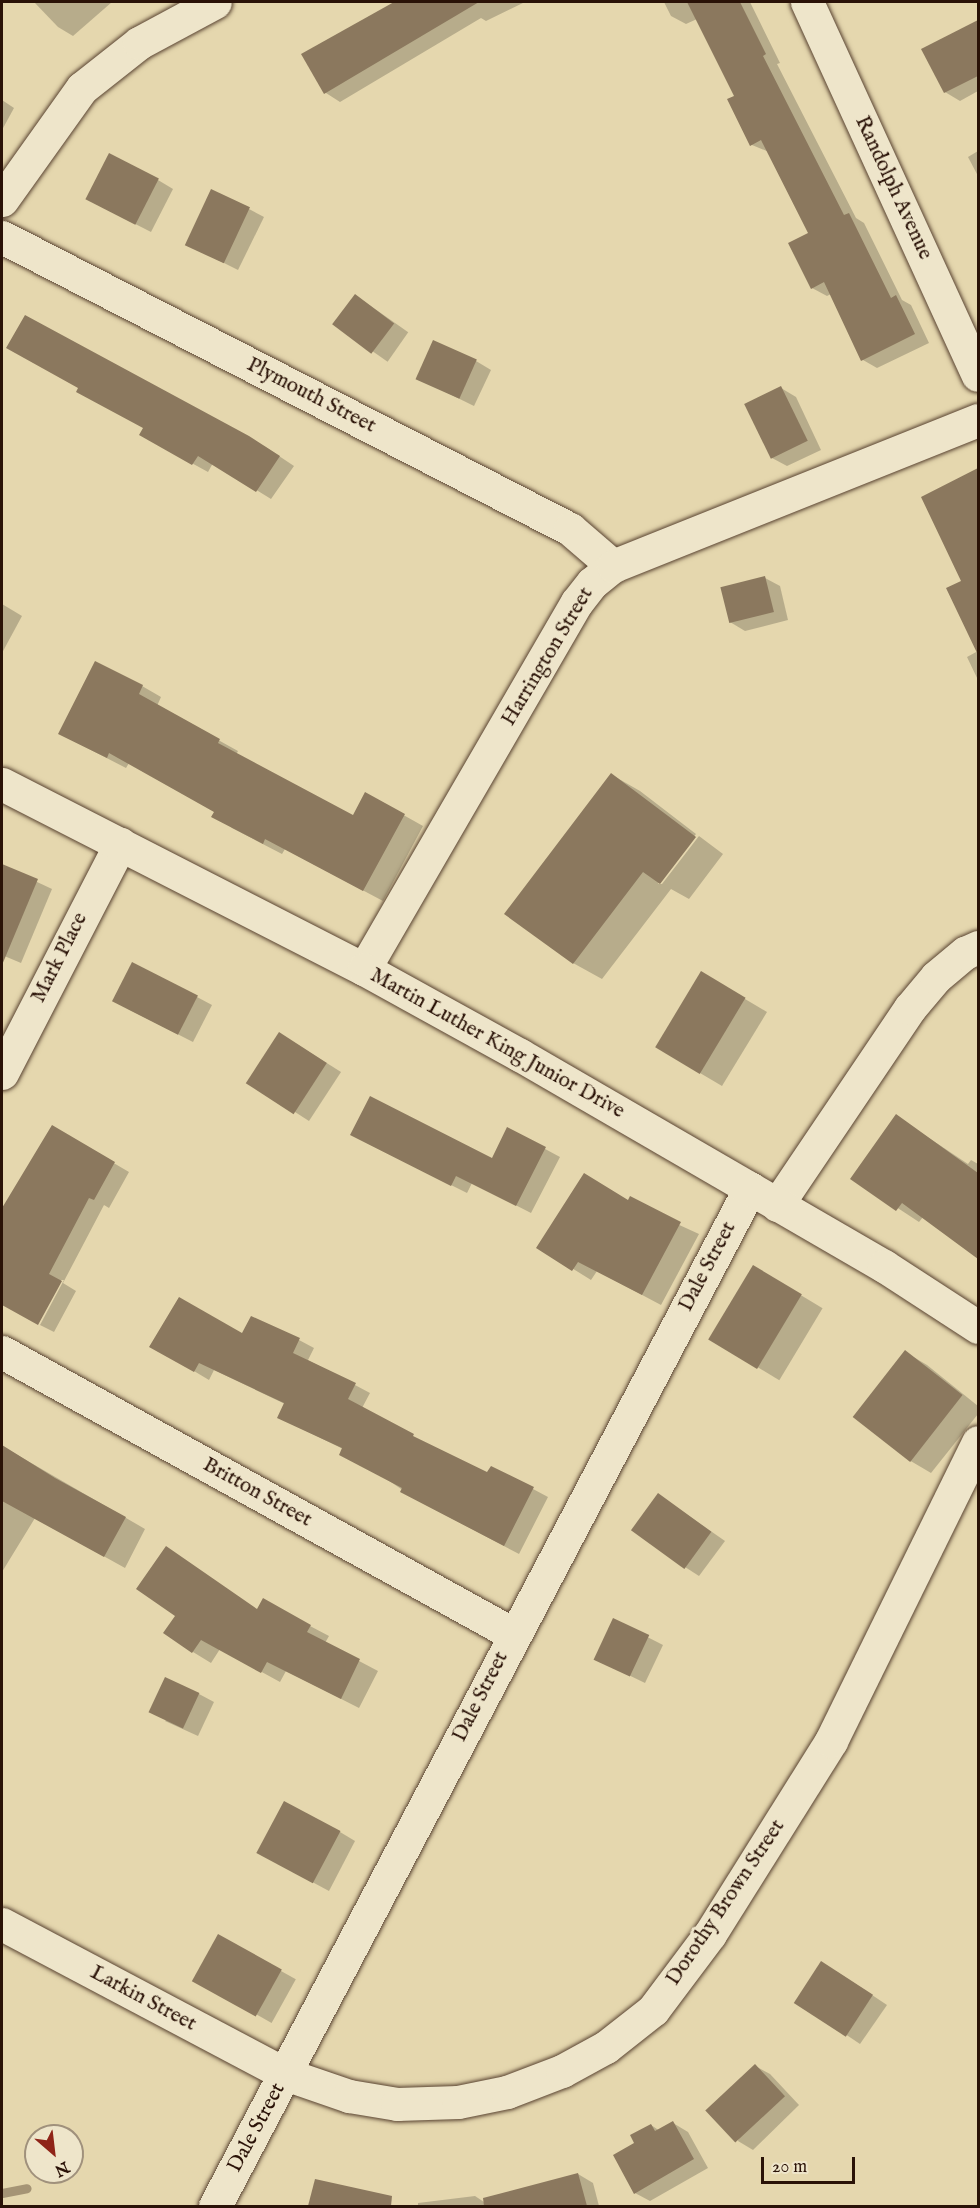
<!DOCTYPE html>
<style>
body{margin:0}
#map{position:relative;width:980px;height:2208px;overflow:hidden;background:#e5d7ae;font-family:"IM FELL English",serif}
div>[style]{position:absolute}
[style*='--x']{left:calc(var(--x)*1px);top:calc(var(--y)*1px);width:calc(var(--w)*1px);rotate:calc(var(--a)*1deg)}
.shadow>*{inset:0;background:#0003;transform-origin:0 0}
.stream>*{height:9px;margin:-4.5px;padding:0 4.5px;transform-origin:4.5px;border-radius:4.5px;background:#a59475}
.building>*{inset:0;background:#8b785e;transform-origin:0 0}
.roads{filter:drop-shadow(0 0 2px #594331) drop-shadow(0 0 2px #594331)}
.street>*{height:33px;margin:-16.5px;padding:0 16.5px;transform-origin:16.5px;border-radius:16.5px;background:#eee5ca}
.secondary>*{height:33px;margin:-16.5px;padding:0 16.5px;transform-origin:16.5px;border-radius:16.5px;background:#eee5ca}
span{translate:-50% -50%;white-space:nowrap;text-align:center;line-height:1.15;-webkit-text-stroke:6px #eee5ca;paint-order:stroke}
.street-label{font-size:21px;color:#2a1207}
.frame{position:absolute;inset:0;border:3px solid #2a1207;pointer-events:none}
.north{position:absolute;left:24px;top:2124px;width:60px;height:60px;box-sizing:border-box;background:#eee5ca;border:2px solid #a0917c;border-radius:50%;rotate:152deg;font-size:16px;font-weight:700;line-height:24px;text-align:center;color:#2a1207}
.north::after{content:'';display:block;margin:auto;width:21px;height:27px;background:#8f2418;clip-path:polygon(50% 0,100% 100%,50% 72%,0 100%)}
.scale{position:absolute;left:761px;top:2157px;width:94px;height:27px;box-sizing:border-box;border:3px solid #2a1207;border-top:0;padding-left:8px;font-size:18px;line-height:21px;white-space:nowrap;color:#2a1207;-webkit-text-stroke:4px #eee5ca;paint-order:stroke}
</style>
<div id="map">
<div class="shadow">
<div style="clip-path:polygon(34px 2px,112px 2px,73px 36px,58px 27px)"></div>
<div style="clip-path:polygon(397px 2px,525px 2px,486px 21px,481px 18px,340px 102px,326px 93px,303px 54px)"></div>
<div style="clip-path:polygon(664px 2px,750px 2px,780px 63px,777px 64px,856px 218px,864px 223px,902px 300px,911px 305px,929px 343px,877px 368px,863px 360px,831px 294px,827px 296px,812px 288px,810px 234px,769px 152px,752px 145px,736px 96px,697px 19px,686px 24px,671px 16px)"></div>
<div style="clip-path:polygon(978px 22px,978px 91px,960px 101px,945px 92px,923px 49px)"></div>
<div style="clip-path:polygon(2px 100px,14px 108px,2px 130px)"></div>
<div style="clip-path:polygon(978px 151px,978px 176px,968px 157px)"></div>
<div style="clip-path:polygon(158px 180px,173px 189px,151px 232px,102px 207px)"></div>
<div style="clip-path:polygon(249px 209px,264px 217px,238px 270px,186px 244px)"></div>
<div style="left:355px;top:295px;width:65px;height:36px;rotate:35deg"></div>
<div style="clip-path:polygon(476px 361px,491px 370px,474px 406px,417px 378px)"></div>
<div style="clip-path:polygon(781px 388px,796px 397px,821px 450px,787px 466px,772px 458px)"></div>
<div style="clip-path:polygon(144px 428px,264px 446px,294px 466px,271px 499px,213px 463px,208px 472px,155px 443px)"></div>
<div style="clip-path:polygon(974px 472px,978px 475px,978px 680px,967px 657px,978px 651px,948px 589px,963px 581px)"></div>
<div style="clip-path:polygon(765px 578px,780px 586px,788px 620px,745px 631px,730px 622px)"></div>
<div style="clip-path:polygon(2px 604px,22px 616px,2px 653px)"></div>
<div style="clip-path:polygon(142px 686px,161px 697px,157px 706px,238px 751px,236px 755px,353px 817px,366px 794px,423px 826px,383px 901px,285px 849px,282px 854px,232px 828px,216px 811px,129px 763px,126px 768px,60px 734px)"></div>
<div style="clip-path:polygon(612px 775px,640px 791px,696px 834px,658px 884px,662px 884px,699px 836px,723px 854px,689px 899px,671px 889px,602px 979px,573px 963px)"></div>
<div style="clip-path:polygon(3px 866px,52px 889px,21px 963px,2px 955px)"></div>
<div style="clip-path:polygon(723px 986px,767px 1012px,722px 1086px,700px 1073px)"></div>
<div style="clip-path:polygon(197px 997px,212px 1005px,193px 1042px,128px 1009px)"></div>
<div style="clip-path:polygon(295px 1043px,341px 1072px,309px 1121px,295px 1112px)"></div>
<div style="clip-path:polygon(896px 1116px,968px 1164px,971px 1160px,978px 1164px,978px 1257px,923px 1217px,919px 1222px,852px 1178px)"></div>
<div style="clip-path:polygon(52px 1127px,129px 1172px,109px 1208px,104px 1205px,63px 1283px,76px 1291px,54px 1332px,40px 1325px,64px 1280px,61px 1280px,37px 1323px,2px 1304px,2px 1238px,4px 1233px,2px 1231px,2px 1211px)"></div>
<div style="clip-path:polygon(508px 1129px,560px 1157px,531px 1213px,472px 1183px,467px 1193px,367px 1143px,492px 1160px)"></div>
<div style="clip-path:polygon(629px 1202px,699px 1234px,661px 1305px,597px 1271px,591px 1280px,538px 1247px)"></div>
<div style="left:754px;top:1267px;width:80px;height:84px;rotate:31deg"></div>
<div style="clip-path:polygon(243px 1335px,299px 1340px,314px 1348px,308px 1360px,370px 1393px,362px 1408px,428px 1445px,488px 1474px,533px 1489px,548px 1497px,519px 1554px,417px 1500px,343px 1449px,294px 1425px,285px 1404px,214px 1370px,209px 1380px,152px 1346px)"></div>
<div style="clip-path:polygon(905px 1352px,927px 1365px,978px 1406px,978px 1414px,931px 1473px,909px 1460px)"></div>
<div style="clip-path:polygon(2px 1446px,145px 1529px,125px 1568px,35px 1518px,2px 1572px)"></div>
<div style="clip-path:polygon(659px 1495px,725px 1541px,699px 1576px,685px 1567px)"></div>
<div style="clip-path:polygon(258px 1610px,310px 1626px,329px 1636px,325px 1643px,378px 1671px,359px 1708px,286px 1671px,280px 1682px,220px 1649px,211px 1663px,193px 1652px,177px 1615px)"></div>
<div style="clip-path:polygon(614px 1620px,663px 1645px,645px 1683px,610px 1666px)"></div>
<div style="clip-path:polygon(199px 1694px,214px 1702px,198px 1736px,165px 1721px)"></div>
<div style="clip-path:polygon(340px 1832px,355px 1841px,329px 1891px,273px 1861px)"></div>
<div style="left:218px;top:1936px;width:89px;height:50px;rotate:29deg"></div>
<div style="clip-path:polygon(836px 1971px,887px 2005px,860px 2044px,796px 2001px)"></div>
<div style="clip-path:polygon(755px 2066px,770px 2074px,799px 2105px,753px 2150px,738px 2141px)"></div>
<div style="clip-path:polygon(673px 2123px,688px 2132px,708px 2168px,650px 2201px,635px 2193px,637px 2143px,651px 2125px,660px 2131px)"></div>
<div style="clip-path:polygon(578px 2174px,593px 2183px,599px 2206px,519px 2206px,515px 2191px)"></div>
<div style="clip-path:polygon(316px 2180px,387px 2202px,386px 2206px,310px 2206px)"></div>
<div style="clip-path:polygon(475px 2196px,490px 2206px,418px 2206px,418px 2203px)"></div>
</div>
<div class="stream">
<div style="--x:2;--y:2193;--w:25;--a:-11"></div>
</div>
<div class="building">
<div style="clip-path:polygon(394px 2px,479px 2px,324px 94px,301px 54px)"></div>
<div style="clip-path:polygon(687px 2px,740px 2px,766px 54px,763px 56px,844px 215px,849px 213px,891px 298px,896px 295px,915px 334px,861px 361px,824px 282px,811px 289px,788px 243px,808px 233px,761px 140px,750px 146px,727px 99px,734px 96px)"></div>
<div style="clip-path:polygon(978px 20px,978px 76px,944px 93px,921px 49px)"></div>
<div style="left:109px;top:153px;width:56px;height:52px;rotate:27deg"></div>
<div style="left:211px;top:189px;width:43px;height:62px;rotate:25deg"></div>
<div style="left:355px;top:294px;width:49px;height:38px;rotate:37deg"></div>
<div style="clip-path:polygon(25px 315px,249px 436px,280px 456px,256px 492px,198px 456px,192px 465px,139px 435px,143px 428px,76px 392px,78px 388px,6px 348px)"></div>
<div style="left:433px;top:340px;width:48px;height:43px;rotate:24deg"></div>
<div style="left:781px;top:386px;width:61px;height:41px;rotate:64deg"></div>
<div style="clip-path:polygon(978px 468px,978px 655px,946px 588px,961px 581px,921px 497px)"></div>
<div style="left:765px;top:576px;width:37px;height:46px;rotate:76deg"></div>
<div style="clip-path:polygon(95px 661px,143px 685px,139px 694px,220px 739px,218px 743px,353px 815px,365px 792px,405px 814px,363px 891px,265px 839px,263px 844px,211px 817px,214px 812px,109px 753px,107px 758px,58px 734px)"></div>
<div style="clip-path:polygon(611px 773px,696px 837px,660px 884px,643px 872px,573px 964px,504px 914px)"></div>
<div style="clip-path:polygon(2px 864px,38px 879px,2px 965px)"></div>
<div style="left:132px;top:962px;width:74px;height:44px;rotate:27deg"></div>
<div style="left:701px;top:971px;width:52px;height:89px;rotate:31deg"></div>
<div style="left:279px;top:1032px;width:57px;height:61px;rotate:33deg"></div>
<div style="clip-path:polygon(370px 1096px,492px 1158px,507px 1127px,546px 1147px,516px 1206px,456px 1176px,451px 1186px,350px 1135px)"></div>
<div style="clip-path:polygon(896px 1114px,978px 1173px,978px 1259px,902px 1203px,896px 1211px,850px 1179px)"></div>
<div style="clip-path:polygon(52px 1125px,115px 1162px,94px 1200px,89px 1198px,49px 1274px,62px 1281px,38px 1325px,2px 1305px,2px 1208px)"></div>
<div style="clip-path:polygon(584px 1173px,628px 1200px,630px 1196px,681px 1222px,642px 1295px,578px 1262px,572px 1271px,536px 1248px)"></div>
<div style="left:753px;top:1265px;width:57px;height:87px;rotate:31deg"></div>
<div style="clip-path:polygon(179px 1297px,242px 1333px,251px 1316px,300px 1338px,293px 1353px,356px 1383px,348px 1399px,414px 1434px,413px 1436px,487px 1472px,491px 1466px,534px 1487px,504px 1546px,400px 1492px,402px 1488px,339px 1455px,342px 1448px,277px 1418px,284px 1403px,199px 1363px,194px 1372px,149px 1347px)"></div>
<div style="left:905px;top:1350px;width:73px;height:85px;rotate:38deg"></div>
<div style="clip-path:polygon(2px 1445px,55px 1478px,126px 1517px,104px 1557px,2px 1501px)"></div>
<div style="left:658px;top:1493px;width:66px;height:46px;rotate:36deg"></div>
<div style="clip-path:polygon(166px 1546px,257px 1609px,263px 1598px,311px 1625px,307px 1632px,360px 1659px,341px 1699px,267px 1662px,261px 1673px,201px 1640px,192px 1653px,163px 1633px,175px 1616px,136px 1589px)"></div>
<div style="left:613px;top:1618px;width:40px;height:46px;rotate:25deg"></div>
<div style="left:165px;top:1677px;width:38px;height:39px;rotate:25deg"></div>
<div style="left:284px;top:1801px;width:64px;height:59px;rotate:28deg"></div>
<div style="left:218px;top:1934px;width:73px;height:54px;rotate:29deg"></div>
<div style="left:821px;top:1961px;width:62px;height:50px;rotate:33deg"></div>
<div style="left:755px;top:2064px;width:44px;height:68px;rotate:47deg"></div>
<div style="clip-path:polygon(673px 2121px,694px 2159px,634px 2194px,613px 2155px,634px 2143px,630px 2135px,651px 2124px,655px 2131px)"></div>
<div style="clip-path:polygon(578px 2173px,587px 2206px,484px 2206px,483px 2198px)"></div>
<div style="clip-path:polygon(315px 2179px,392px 2196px,391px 2206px,308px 2206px)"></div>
</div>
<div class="roads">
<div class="street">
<div style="--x:2;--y:200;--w:138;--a:-54.5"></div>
<div style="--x:82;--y:88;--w:73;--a:-38.3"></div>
<div style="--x:139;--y:43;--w:86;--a:-28.3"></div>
<div style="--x:2;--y:237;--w:639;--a:27.21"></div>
<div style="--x:570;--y:529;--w:57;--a:40.7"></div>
<div style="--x:364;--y:969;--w:424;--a:-59.9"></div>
<div style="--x:577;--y:602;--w:24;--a:-52"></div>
<div style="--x:592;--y:583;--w:27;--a:-39"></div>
<div style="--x:613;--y:566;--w:393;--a:-21.8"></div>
<div style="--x:2;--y:1073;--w:258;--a:-62.7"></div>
<div style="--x:777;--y:1205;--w:238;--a:-56"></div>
<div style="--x:910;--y:1008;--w:40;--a:-50"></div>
<div style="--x:936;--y:977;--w:38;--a:-40"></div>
<div style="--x:965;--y:953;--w:14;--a:-25"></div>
<div style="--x:2;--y:1352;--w:584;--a:28.89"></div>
<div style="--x:2;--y:1924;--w:320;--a:27.9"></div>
<div style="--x:285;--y:2074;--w:68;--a:19"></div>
<div style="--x:349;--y:2096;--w:49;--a:9.5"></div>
<div style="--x:397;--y:2104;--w:61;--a:-1.9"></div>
<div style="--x:458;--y:2102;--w:50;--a:-11.5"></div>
<div style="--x:507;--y:2092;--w:59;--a:-20.9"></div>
<div style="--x:562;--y:2071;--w:50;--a:-28.6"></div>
<div style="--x:606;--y:2047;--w:60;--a:-38.2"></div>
<div style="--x:653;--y:2010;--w:95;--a:-53.1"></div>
<div style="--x:710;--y:1934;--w:228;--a:-57.9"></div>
<div style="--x:831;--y:1741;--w:333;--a:-63.8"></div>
<div style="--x:215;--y:2206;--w:1150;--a:-62.28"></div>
</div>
<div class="secondary">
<div style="--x:807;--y:2;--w:410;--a:65.4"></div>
<div style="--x:2;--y:784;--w:407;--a:27.1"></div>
<div style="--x:364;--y:969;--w:178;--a:28.9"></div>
<div style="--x:520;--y:1055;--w:421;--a:30.1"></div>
<div style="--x:884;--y:1266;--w:112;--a:33"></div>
</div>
</div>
<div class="street-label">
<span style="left:893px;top:188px;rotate:65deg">Randolph Avenue</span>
<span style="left:311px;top:396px;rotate:27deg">Plymouth Street</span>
<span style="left:548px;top:657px;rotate:-59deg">Harrington Street</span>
<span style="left:60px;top:958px;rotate:-63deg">Mark Place</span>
<span style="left:497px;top:1044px;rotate:29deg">Martin Luther King Junior Drive</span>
<span style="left:708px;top:1267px;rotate:-62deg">Dale Street</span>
<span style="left:257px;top:1493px;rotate:29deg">Britton Street</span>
<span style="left:481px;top:1697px;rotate:-63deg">Dale Street</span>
<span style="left:726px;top:1903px;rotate:-56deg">Dorothy Brown Street</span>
<span style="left:143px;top:1999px;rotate:28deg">Larkin Street</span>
<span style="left:257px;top:2128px;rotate:-62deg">Dale Street</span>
</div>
<div class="frame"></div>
<div class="north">N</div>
<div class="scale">20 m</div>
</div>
